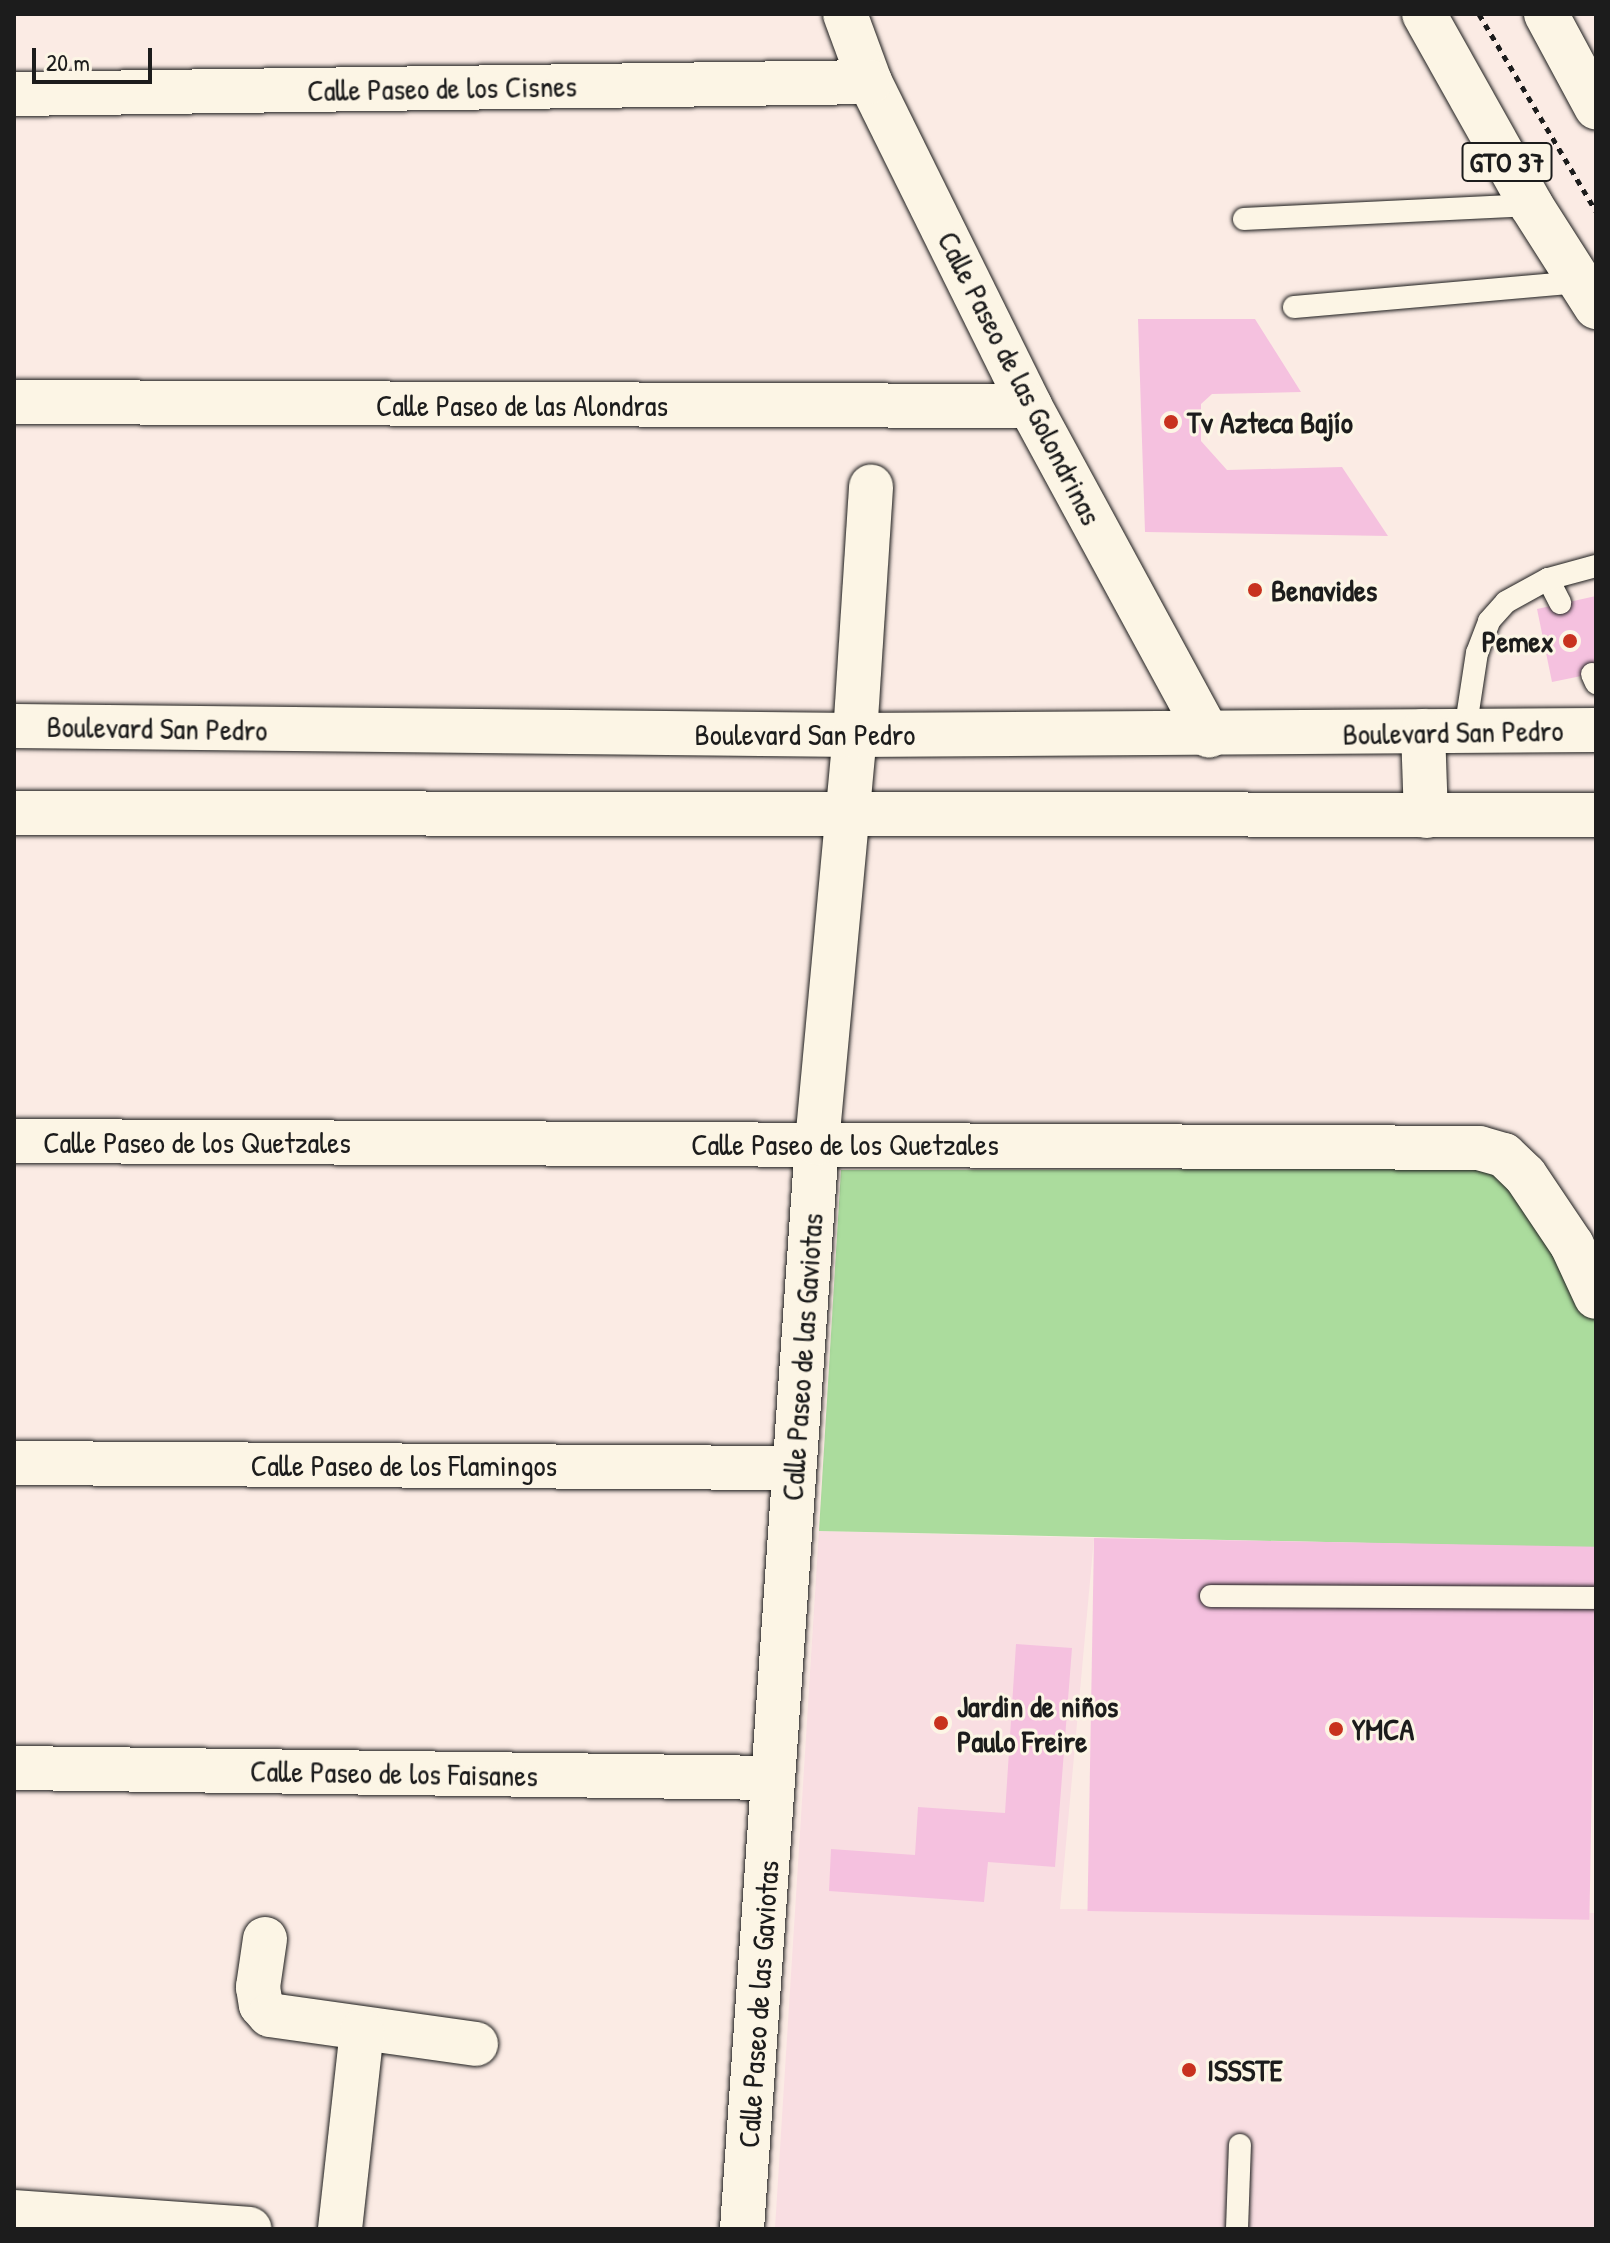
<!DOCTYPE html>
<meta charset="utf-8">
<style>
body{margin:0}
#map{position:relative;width:1610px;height:2243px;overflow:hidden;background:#fbebe4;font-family:"Patrick Hand",sans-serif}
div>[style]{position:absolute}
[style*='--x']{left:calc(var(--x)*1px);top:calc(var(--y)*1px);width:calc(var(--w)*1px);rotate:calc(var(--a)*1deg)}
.built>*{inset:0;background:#f9dee2}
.green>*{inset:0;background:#abdc9d}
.building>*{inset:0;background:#f5c1df;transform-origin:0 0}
.path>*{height:5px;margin-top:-2.5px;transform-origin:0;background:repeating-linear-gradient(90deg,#1c1c1c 0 6px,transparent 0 12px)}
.roads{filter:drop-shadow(0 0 2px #1c1c1c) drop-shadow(0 0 2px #1c1c1c)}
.service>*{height:22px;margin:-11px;padding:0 11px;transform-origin:11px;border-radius:11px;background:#fcf5e5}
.minor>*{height:44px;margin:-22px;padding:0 22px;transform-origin:22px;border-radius:22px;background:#fcf5e5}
.tertiary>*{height:44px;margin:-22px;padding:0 22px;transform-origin:22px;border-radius:22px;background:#fcf5e5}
.primary>*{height:44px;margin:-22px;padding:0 22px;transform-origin:22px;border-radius:22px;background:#fcf5e5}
.dots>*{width:22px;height:22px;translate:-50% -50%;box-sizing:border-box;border:4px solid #fcf5e5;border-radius:50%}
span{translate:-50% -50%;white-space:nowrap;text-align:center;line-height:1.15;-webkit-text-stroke:6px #fcf5e5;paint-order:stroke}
.shield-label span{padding:2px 6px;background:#fcf5e5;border:2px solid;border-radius:6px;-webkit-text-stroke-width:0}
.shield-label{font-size:28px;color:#1c1c1c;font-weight:700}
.street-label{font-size:30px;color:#1c1c1c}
.poi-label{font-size:30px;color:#1c1c1c;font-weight:700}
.left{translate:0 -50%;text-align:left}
.right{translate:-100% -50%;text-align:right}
.frame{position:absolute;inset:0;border:16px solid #1c1c1c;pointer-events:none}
.scale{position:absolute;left:32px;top:48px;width:120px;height:36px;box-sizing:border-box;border:4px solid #1c1c1c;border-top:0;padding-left:10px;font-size:24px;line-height:28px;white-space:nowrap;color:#1c1c1c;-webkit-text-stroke:6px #fcf5e5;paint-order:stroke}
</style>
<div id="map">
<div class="built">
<div style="clip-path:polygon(819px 1531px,1094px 1538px,1060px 1909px,1596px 1913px,1596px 2229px,775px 2228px)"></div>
</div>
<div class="green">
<div style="clip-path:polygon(1501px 1169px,1569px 1264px,1596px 1323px,1596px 1548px,819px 1531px,841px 1170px)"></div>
</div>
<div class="building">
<div style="clip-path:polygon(1138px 319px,1255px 319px,1301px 392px,1212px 394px,1201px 404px,1201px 441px,1227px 470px,1342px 467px,1388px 536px,1145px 532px)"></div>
<div style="clip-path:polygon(1596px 596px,1596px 673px,1552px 682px,1537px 609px)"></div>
<div style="left:1094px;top:1538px;width:502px;height:373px;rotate:1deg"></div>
<div style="clip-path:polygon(1016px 1644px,1072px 1648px,1055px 1867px,988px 1862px,984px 1902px,829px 1891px,831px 1849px,915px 1855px,918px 1807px,1005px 1813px)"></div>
</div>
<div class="path">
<div style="--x:1479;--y:14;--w:229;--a:59.3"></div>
</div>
<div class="roads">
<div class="service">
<div style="--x:1244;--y:219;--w:287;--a:-2.8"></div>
<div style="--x:1294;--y:307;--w:287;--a:-5"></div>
<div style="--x:1548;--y:579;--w:27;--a:63"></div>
<div style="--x:1592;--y:674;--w:10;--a:66"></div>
<div style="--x:1465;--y:731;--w:79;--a:-81.3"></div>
<div style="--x:1477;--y:653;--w:34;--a:-69"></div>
<div style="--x:1489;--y:621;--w:25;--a:-48"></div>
<div style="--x:1506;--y:602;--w:48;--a:-28.7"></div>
<div style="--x:1548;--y:579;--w:50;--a:-15.2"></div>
<div style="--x:1211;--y:1596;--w:385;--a:0.3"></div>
<div style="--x:1237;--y:2229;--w:84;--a:-88"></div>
</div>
<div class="minor">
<div style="--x:845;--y:14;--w:72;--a:69.8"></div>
<div style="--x:870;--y:82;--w:361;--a:63.7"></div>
<div style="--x:1030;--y:406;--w:375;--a:61.5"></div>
<div style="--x:14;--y:94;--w:856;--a:-0.8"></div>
<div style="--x:14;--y:402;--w:1016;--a:0.23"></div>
<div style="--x:14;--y:1141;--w:1465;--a:0.27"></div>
<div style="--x:1479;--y:1148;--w:26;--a:16"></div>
<div style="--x:1504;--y:1155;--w:29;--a:44"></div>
<div style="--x:1525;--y:1175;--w:84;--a:56.1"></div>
<div style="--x:1572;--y:1245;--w:57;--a:65.2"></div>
<div style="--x:14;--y:1463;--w:779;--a:0.37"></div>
<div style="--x:14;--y:1768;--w:759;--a:0.75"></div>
<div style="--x:265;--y:1939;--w:49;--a:98.3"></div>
<div style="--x:258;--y:1987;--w:18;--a:81"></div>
<div style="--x:261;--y:2005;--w:13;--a:48"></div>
<div style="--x:270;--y:2015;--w:208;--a:8"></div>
<div style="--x:14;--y:2212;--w:236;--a:4.1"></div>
<div style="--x:340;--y:2229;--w:199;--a:-83.7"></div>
<div style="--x:742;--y:2229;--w:1089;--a:-86.05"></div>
<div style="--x:817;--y:1143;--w:410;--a:-84.7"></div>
<div style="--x:855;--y:735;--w:249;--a:-86.3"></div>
</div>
<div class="tertiary">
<div style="--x:14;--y:726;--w:841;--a:0.61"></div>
<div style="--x:855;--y:735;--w:741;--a:-0.39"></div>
<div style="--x:1423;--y:731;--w:85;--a:88"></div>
<div style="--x:14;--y:813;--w:1582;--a:0.07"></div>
</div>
<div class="primary">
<div style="--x:1424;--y:14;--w:219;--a:60.7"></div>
<div style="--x:1531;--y:205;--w:121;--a:57.5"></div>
<div style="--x:1546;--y:14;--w:106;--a:61.7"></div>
</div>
</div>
<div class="dots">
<div style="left:1171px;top:422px;background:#c8321e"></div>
<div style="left:1255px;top:590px;background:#c8321e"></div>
<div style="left:1570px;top:641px;background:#c8321e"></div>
<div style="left:941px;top:1723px;background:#c8321e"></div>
<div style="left:1336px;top:1729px;background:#c8321e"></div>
<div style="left:1189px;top:2070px;background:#c8321e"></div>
</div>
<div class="shield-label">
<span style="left:1507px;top:162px">GTO 37</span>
</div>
<div class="street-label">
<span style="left:442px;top:88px;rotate:-1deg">Calle Paseo de los Cisnes</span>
<span style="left:1020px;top:378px;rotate:63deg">Calle Paseo de las Golondrinas</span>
<span style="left:522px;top:405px">Calle Paseo de las Alondras</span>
<span style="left:157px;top:728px;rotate:1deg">Boulevard San Pedro</span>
<span style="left:1453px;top:732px;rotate:-1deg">Boulevard San Pedro</span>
<span style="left:805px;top:734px">Boulevard San Pedro</span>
<span style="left:197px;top:1142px">Calle Paseo de los Quetzales</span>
<span style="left:845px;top:1144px">Calle Paseo de los Quetzales</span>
<span style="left:802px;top:1357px;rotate:-86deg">Calle Paseo de las Gaviotas</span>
<span style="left:404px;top:1465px">Calle Paseo de los Flamingos</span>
<span style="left:394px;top:1773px;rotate:1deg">Calle Paseo de los Faisanes</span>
<span style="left:758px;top:2004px;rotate:-86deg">Calle Paseo de las Gaviotas</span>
</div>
<div class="poi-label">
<span class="left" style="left:1187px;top:422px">Tv Azteca Bajío</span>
<span class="left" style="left:1271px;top:590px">Benavides</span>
<span class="right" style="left:1554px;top:641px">Pemex</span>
<span class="left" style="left:957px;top:1723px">Jardin de niños<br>Paulo Freire</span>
<span class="left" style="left:1352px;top:1729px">YMCA</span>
<span class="left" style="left:1207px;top:2070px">ISSSTE</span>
</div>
<div class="frame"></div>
<div class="scale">20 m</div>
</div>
